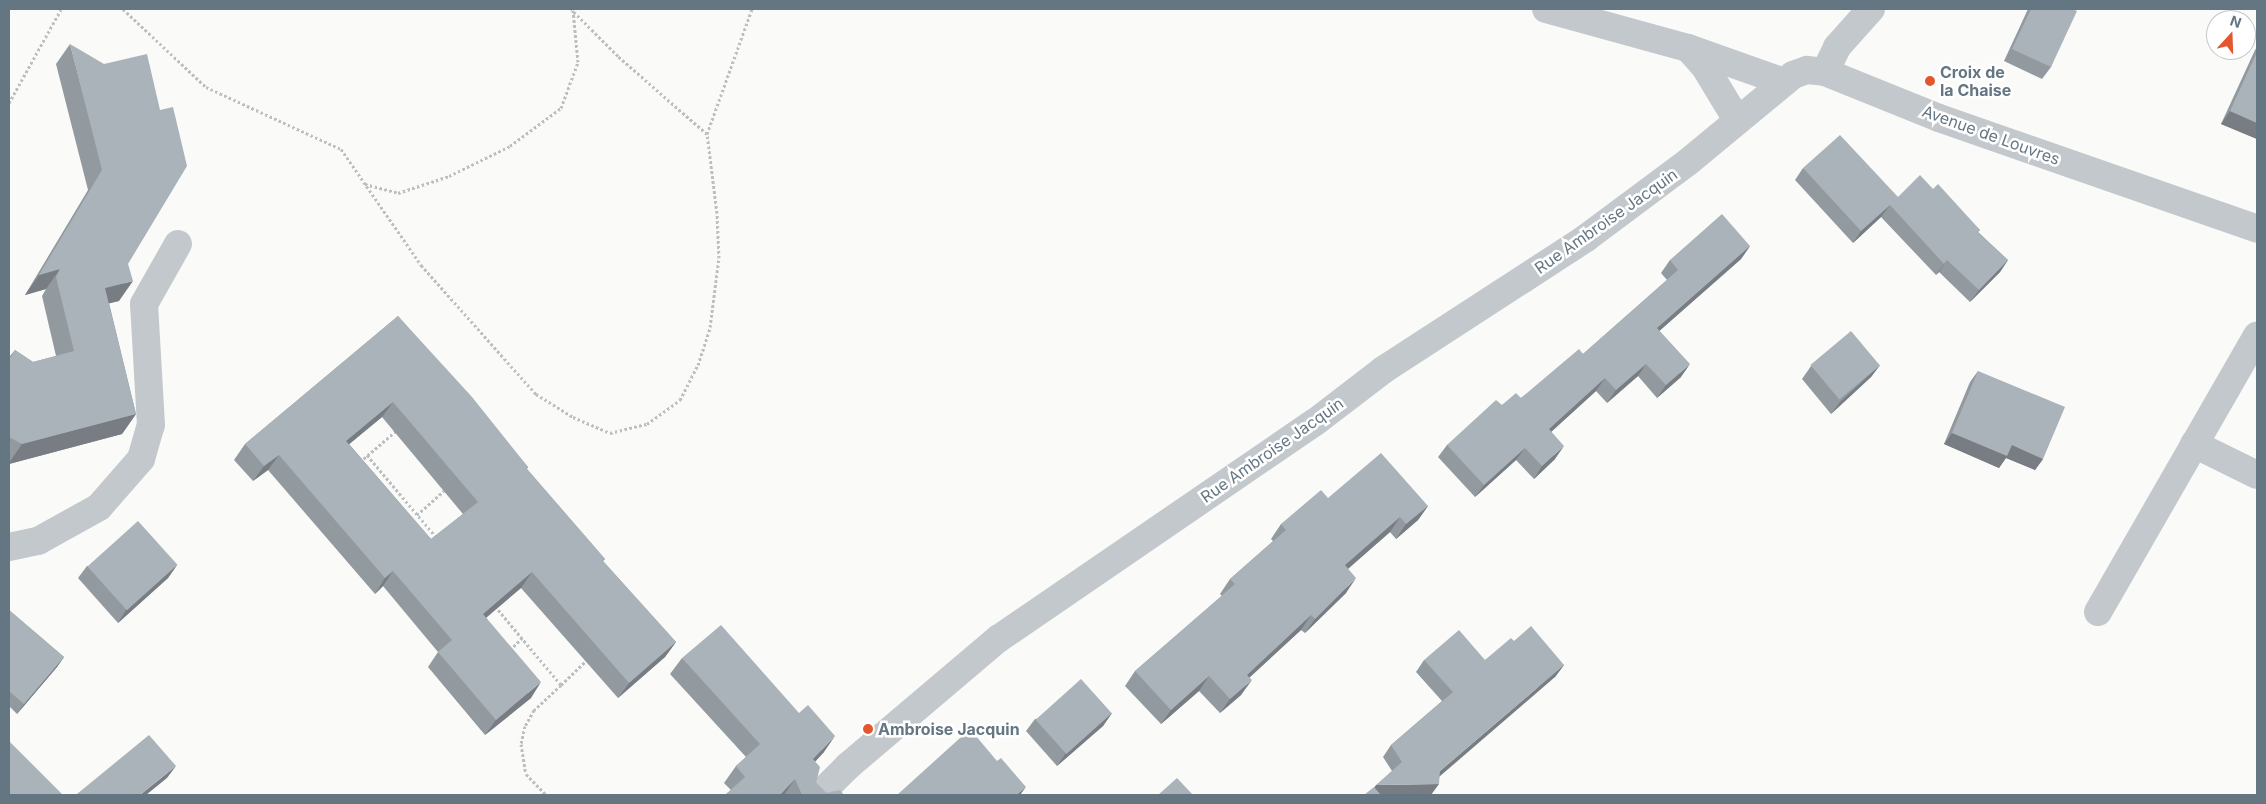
<!DOCTYPE html>
<style>
body{margin:0}
#map{position:relative;width:2266px;height:804px;overflow:hidden;background:#fafaf8;font-family:Inter,sans-serif}
div>[style]{position:absolute}
[style*='--x']{left:calc(var(--x)*1px);top:calc(var(--y)*1px);width:calc(var(--w)*1px);rotate:calc(var(--a)*1deg)}
.path>*{height:3px;margin-top:-1.5px;transform-origin:0;background:repeating-linear-gradient(90deg,#bbbfc2 0 2.5px,transparent 0 5px)}
.minor>*{height:28px;margin:-14px;padding:0 14px;transform-origin:14px;border-radius:14px;background:#c3c8cc}
.wall>*{inset:0;background:#929a9f}
.shaded-wall>*{inset:0;background:#777d82}
.building>*{inset:0;background:#aab3b9;transform-origin:0 0}
.dots>*{width:14px;height:14px;translate:-50% -50%;box-sizing:border-box;border:2px solid #fff;border-radius:50%}
span{translate:-50% -50%;white-space:nowrap;text-align:center;line-height:1.15;-webkit-text-stroke:5px #fff;paint-order:stroke}
.poi-label{font-size:16px;color:#657683;font-weight:700}
.left{translate:0 -50%;text-align:left}
.street-label{font-size:16px;color:#657683}
.frame{position:absolute;inset:0;border:10px solid #657683;pointer-events:none}
.north{position:absolute;left:2206px;top:10px;width:50px;height:50px;box-sizing:border-box;background:#fff;border:1px solid #c1c8cd;border-radius:50%;rotate:20deg;font-size:14px;font-weight:700;line-height:20px;text-align:center;color:#657683}
.north::after{content:'';display:block;margin:auto;width:18px;height:22px;background:#e4572e;clip-path:polygon(50% 0,100% 100%,50% 72%,0 100%)}
</style>
<div id="map">
<div class="path">
<div style="--x:123;--y:9;--w:114;--a:43.2"></div>
<div style="--x:206;--y:87;--w:149;--a:24.7"></div>
<div style="--x:341;--y:149;--w:141;--a:55.4"></div>
<div style="--x:421;--y:265;--w:173;--a:48.3"></div>
<div style="--x:536;--y:394;--w:44;--a:31.9"></div>
<div style="--x:573;--y:417;--w:40;--a:23.4"></div>
<div style="--x:610;--y:433;--w:38;--a:-14"></div>
<div style="--x:647;--y:424;--w:41;--a:-36"></div>
<div style="--x:680;--y:400;--w:39;--a:-63"></div>
<div style="--x:698;--y:365;--w:40;--a:-72"></div>
<div style="--x:710;--y:327;--w:70;--a:-82.6"></div>
<div style="--x:719;--y:258;--w:45;--a:-92.5"></div>
<div style="--x:717;--y:213;--w:80;--a:-97.2"></div>
<div style="--x:707;--y:134;--w:118;--a:-138.8"></div>
<div style="--x:618;--y:56;--w:66;--a:-135"></div>
<div style="--x:9;--y:103;--w:107;--a:-61"></div>
<div style="--x:707;--y:134;--w:133;--a:-70.2"></div>
<div style="--x:365;--y:184;--w:34;--a:15"></div>
<div style="--x:398;--y:193;--w:54;--a:-18.4"></div>
<div style="--x:449;--y:176;--w:68;--a:-26.2"></div>
<div style="--x:510;--y:146;--w:64;--a:-36.7"></div>
<div style="--x:561;--y:108;--w:49;--a:-69.7"></div>
<div style="--x:578;--y:62;--w:52;--a:-95.5"></div>
<div style="--x:367;--y:455;--w:109;--a:49.9"></div>
<div style="--x:360;--y:462;--w:49;--a:-40.9"></div>
<div style="--x:417;--y:515;--w:36;--a:-42"></div>
<div style="--x:495;--y:606;--w:103;--a:50.1"></div>
<div style="--x:561;--y:685;--w:37;--a:137"></div>
<div style="--x:534;--y:710;--w:18;--a:119"></div>
<div style="--x:525;--y:726;--w:18;--a:103"></div>
<div style="--x:521;--y:744;--w:30;--a:81"></div>
<div style="--x:526;--y:774;--w:29;--a:46"></div>
<div style="--x:510;--y:650;--w:17;--a:-45"></div>
<div style="--x:561;--y:685;--w:35;--a:-44"></div>
</div>
<div class="minor">
<div style="--x:1546;--y:9;--w:147;--a:15.4"></div>
<div style="--x:1688;--y:48;--w:102;--a:19.5"></div>
<div style="--x:1688;--y:48;--w:25;--a:48"></div>
<div style="--x:1705;--y:67;--w:62;--a:58.9"></div>
<div style="--x:1825;--y:72;--w:28;--a:-64"></div>
<div style="--x:1837;--y:47;--w:51;--a:-48.2"></div>
<div style="--x:2194;--y:444;--w:70;--a:26.2"></div>
<div style="--x:9;--y:547;--w:30;--a:-12"></div>
<div style="--x:38;--y:541;--w:70;--a:-29.1"></div>
<div style="--x:99;--y:507;--w:64;--a:-48.8"></div>
<div style="--x:141;--y:459;--w:35;--a:-74"></div>
<div style="--x:151;--y:425;--w:121;--a:-93.3"></div>
<div style="--x:144;--y:304;--w:69;--a:-60.5"></div>
<div style="--x:2098;--y:612;--w:319;--a:-60.1"></div>
<div style="--x:819;--y:795;--w:41;--a:-45"></div>
<div style="--x:848;--y:766;--w:197;--a:-40.3"></div>
<div style="--x:998;--y:639;--w:383;--a:-34.4"></div>
<div style="--x:1314;--y:423;--w:87;--a:-37.5"></div>
<div style="--x:1383;--y:370;--w:242;--a:-33"></div>
<div style="--x:1586;--y:238;--w:127;--a:-36.7"></div>
<div style="--x:1688;--y:162;--w:136;--a:-39.6"></div>
<div style="--x:1793;--y:75;--w:15;--a:-20"></div>
<div style="--x:1807;--y:70;--w:18;--a:6"></div>
<div style="--x:1825;--y:72;--w:123;--a:22"></div>
<div style="--x:1939;--y:118;--w:337;--a:19.2"></div>
</div>
<div class="wall">
<div style="clip-path:polygon(2028px 9px,2073px 9px,2051px 67px,2042px 79px,2004px 61px)"></div>
<div style="clip-path:polygon(70px 44px,128px 264px,119px 301px,109px 303px,136px 414px,122px 434px,9px 464px,9px 356px,10px 356px,15px 350px,33px 362px,56px 356px,42px 296px,46px 289px,25px 295px,88px 190px,56px 64px)"></div>
<div style="clip-path:polygon(2257px 47px,2257px 139px,2221px 124px,2255px 50px)"></div>
<div style="clip-path:polygon(1803px 168px,1898px 197px,1933px 189px,1980px 230px,1978px 232px,2008px 260px,2000px 272px,1970px 302px,1939px 272px,1936px 275px,1881px 217px,1853px 243px,1795px 180px)"></div>
<div style="clip-path:polygon(1750px 246px,1741px 259px,1659px 331px,1681px 377px,1657px 398px,1638px 376px,1607px 403px,1596px 391px,1551px 432px,1555px 459px,1534px 479px,1516px 460px,1475px 497px,1438px 457px,1447px 445px,1502px 405px,1521px 398px,1583px 354px,1667px 280px,1661px 273px,1670px 260px)"></div>
<div style="clip-path:polygon(evenodd,398px 316px,528px 467px,527px 469px,605px 559px,603px 561px,676px 642px,665px 657px,618px 698px,521px 588px,486px 617px,531px 698px,485px 735px,428px 667px,438px 652px,383px 586px,375px 594px,268px 470px,253px 481px,234px 460px,245px 444px,398px 316px,382px 417px,463px 514px,431px 539px,349px 444px,382px 417px)"></div>
<div style="clip-path:polygon(1880px 365px,1871px 377px,1831px 414px,1802px 379px,1811px 366px)"></div>
<div style="clip-path:polygon(1978px 371px,2043px 459px,2035px 470px,2006px 458px,1999px 468px,1944px 444px,1970px 382px)"></div>
<div style="clip-path:polygon(1328px 498px,1428px 506px,1418px 520px,1396px 539px,1390px 532px,1348px 569px,1346px 593px,1305px 633px,1301px 630px,1249px 678px,1241px 695px,1220px 713px,1199px 691px,1161px 724px,1125px 686px,1135px 671px,1222px 596px,1220px 594px,1230px 579px,1273px 541px,1271px 539px,1281px 524px)"></div>
<div style="clip-path:polygon(177px 565px,168px 578px,118px 623px,78px 578px,87px 566px)"></div>
<div style="clip-path:polygon(9px 610px,64px 657px,57px 667px,17px 714px,9px 706px)"></div>
<div style="clip-path:polygon(1514px 641px,1564px 665px,1555px 677px,1374px 788px,1392px 771px,1383px 757px,1391px 745px,1442px 701px,1416px 672px,1424px 660px,1485px 660px)"></div>
<div style="clip-path:polygon(682px 658px,824px 752px,815px 761px,816px 783px,826px 793px,844px 795px,725px 795px,731px 790px,724px 783px,736px 766px,746px 757px,670px 674px)"></div>
<div style="clip-path:polygon(1112px 713px,1103px 726px,1057px 766px,1026px 731px,1035px 719px)"></div>
</div>
<div class="shaded-wall">
<div style="clip-path:polygon(2230px 111px,2257px 123px,2257px 139px,2221px 124px)"></div>
<div style="clip-path:polygon(1890px 205px,1881px 217px,1853px 243px,1861px 231px)"></div>
<div style="clip-path:polygon(1750px 246px,1741px 259px,1648px 341px,1657px 328px)"></div>
<div style="clip-path:polygon(1947px 260px,1939px 272px,1936px 275px,1944px 264px)"></div>
<div style="clip-path:polygon(2008px 260px,2000px 272px,1970px 302px,1979px 290px)"></div>
<div style="clip-path:polygon(60px 269px,46px 289px,25px 295px,39px 275px)"></div>
<div style="clip-path:polygon(133px 281px,119px 301px,91px 308px,105px 288px)"></div>
<div style="clip-path:polygon(1646px 364px,1638px 376px,1607px 403px,1616px 390px)"></div>
<div style="clip-path:polygon(1690px 364px,1681px 377px,1657px 398px,1666px 385px)"></div>
<div style="clip-path:polygon(1880px 365px,1871px 377px,1831px 414px,1840px 402px)"></div>
<div style="clip-path:polygon(1605px 378px,1596px 391px,1540px 442px,1549px 429px)"></div>
<div style="clip-path:polygon(393px 402px,382px 417px,335px 456px,346px 441px)"></div>
<div style="clip-path:polygon(136px 414px,122px 434px,9px 464px,9px 463px,22px 444px)"></div>
<div style="clip-path:polygon(1952px 433px,2012px 445px,2043px 459px,2035px 470px,2006px 458px,1999px 468px,1944px 444px)"></div>
<div style="clip-path:polygon(1564px 446px,1555px 459px,1534px 479px,1542px 466px)"></div>
<div style="clip-path:polygon(1525px 448px,1516px 460px,1475px 497px,1484px 485px)"></div>
<div style="clip-path:polygon(279px 455px,268px 470px,253px 481px,264px 466px)"></div>
<div style="clip-path:polygon(1428px 506px,1418px 520px,1396px 539px,1406px 524px)"></div>
<div style="clip-path:polygon(1400px 517px,1390px 532px,1335px 580px,1345px 565px)"></div>
<div style="clip-path:polygon(177px 565px,168px 578px,118px 623px,126px 610px)"></div>
<div style="clip-path:polygon(393px 571px,383px 586px,375px 594px,385px 578px)"></div>
<div style="clip-path:polygon(532px 572px,521px 588px,473px 629px,483px 614px)"></div>
<div style="clip-path:polygon(1356px 578px,1346px 593px,1305px 633px,1315px 619px)"></div>
<div style="clip-path:polygon(1311px 615px,1301px 630px,1237px 689px,1247px 675px)"></div>
<div style="clip-path:polygon(676px 642px,665px 657px,618px 698px,629px 683px)"></div>
<div style="clip-path:polygon(64px 657px,57px 667px,17px 714px,24px 704px)"></div>
<div style="clip-path:polygon(1564px 665px,1555px 677px,1432px 783px,1440px 771px)"></div>
<div style="clip-path:polygon(1209px 676px,1199px 691px,1161px 724px,1171px 710px)"></div>
<div style="clip-path:polygon(1252px 680px,1241px 695px,1220px 713px,1230px 699px)"></div>
<div style="clip-path:polygon(541px 682px,531px 698px,485px 735px,496px 720px)"></div>
<div style="clip-path:polygon(1112px 713px,1103px 726px,1057px 766px,1066px 753px)"></div>
<div style="clip-path:polygon(835px 736px,824px 752px,802px 776px,813px 759px)"></div>
<div style="clip-path:polygon(176px 766px,167px 778px,146px 795px,140px 795px)"></div>
<div style="clip-path:polygon(795px 779px,784px 795px,780px 795px)"></div>
<div style="clip-path:polygon(1439px 784px,1431px 795px,1369px 795px,1376px 785px)"></div>
<div style="clip-path:polygon(1026px 787px,1020px 795px,1016px 795px)"></div>
</div>
<div class="building">
<div style="clip-path:polygon(2031px 9px,2073px 9px,2077px 11px,2051px 67px,2012px 49px)"></div>
<div style="clip-path:polygon(70px 44px,104px 64px,147px 54px,160px 110px,173px 107px,187px 166px,128px 264px,133px 281px,105px 288px,136px 414px,22px 444px,9px 437px,9px 356px,11px 357px,15px 350px,33px 362px,74px 351px,56px 277px,60px 269px,39px 275px,102px 170px)"></div>
<div style="clip-path:polygon(2257px 52px,2257px 123px,2230px 111px)"></div>
<div style="clip-path:polygon(1840px 135px,1898px 197px,1920px 175px,1933px 189px,1938px 184px,1980px 230px,1977px 232px,2008px 260px,1979px 290px,1947px 260px,1944px 264px,1890px 205px,1861px 231px,1803px 168px)"></div>
<div style="clip-path:polygon(1722px 214px,1750px 246px,1657px 328px,1690px 364px,1666px 385px,1646px 364px,1616px 390px,1605px 378px,1549px 429px,1564px 446px,1542px 466px,1525px 448px,1484px 485px,1447px 445px,1496px 400px,1502px 405px,1516px 393px,1521px 398px,1579px 349px,1583px 354px,1678px 270px,1670px 260px)"></div>
<div style="clip-path:polygon(evenodd,398px 316px,472px 397px,528px 467px,526px 468px,605px 559px,602px 560px,676px 642px,629px 683px,532px 572px,483px 614px,541px 682px,496px 720px,438px 652px,452px 640px,393px 571px,385px 578px,279px 455px,264px 466px,245px 444px,398px 316px,393px 402px,478px 502px,431px 539px,346px 441px,393px 402px)"></div>
<div style="left:1851px;top:331px;width:45px;height:53px;rotate:50deg"></div>
<div style="clip-path:polygon(1978px 371px,2065px 407px,2043px 459px,2012px 445px,2007px 456px,1952px 433px)"></div>
<div style="clip-path:polygon(1381px 453px,1428px 506px,1406px 524px,1400px 517px,1345px 565px,1356px 578px,1315px 619px,1311px 615px,1247px 675px,1252px 680px,1230px 699px,1209px 676px,1171px 710px,1135px 671px,1235px 584px,1230px 579px,1286px 530px,1281px 524px,1321px 490px,1328px 498px)"></div>
<div style="left:138px;top:521px;width:59px;height:68px;rotate:48deg"></div>
<div style="clip-path:polygon(9px 610px,64px 657px,24px 704px,9px 691px)"></div>
<div style="clip-path:polygon(721px 625px,799px 713px,808px 705px,835px 736px,813px 759px,820px 767px,816px 783px,826px 793px,840px 790px,844px 795px,802px 795px,795px 779px,780px 795px,725px 795px,745px 777px,736px 766px,760px 744px,682px 658px)"></div>
<div style="clip-path:polygon(1531px 626px,1564px 665px,1440px 771px,1439px 784px,1376px 785px,1402px 762px,1391px 745px,1453px 692px,1424px 660px,1459px 630px,1485px 660px,1511px 638px,1514px 641px)"></div>
<div style="left:1081px;top:679px;width:46px;height:61px;rotate:48deg"></div>
<div style="clip-path:polygon(970px 729px,997px 761px,1001px 758px,1026px 787px,1016px 795px,897px 795px)"></div>
<div style="clip-path:polygon(149px 735px,176px 766px,140px 795px,78px 795px,77px 794px)"></div>
<div style="clip-path:polygon(9px 741px,63px 795px,9px 795px)"></div>
<div style="clip-path:polygon(1177px 778px,1193px 795px,1158px 795px)"></div>
<div style="clip-path:polygon(1374px 787px,1381px 795px,1364px 795px)"></div>
</div>
<div class="dots">
<div style="left:1930px;top:81px;background:#e4572e"></div>
<div style="left:868px;top:729px;background:#e4572e"></div>
</div>
<div class="poi-label">
<span class="left" style="left:1940px;top:81px">Croix de<br>la Chaise</span>
<span class="left" style="left:878px;top:729px">Ambroise Jacquin</span>
</div>
<div class="street-label">
<span style="left:1991px;top:135px;rotate:20deg">Avenue de Louvres</span>
<span style="left:1606px;top:221px;rotate:-35deg">Rue Ambroise Jacquin</span>
<span style="left:1272px;top:450px;rotate:-35deg">Rue Ambroise Jacquin</span>
</div>
<div class="frame"></div>
<div class="north">N</div>
</div>
